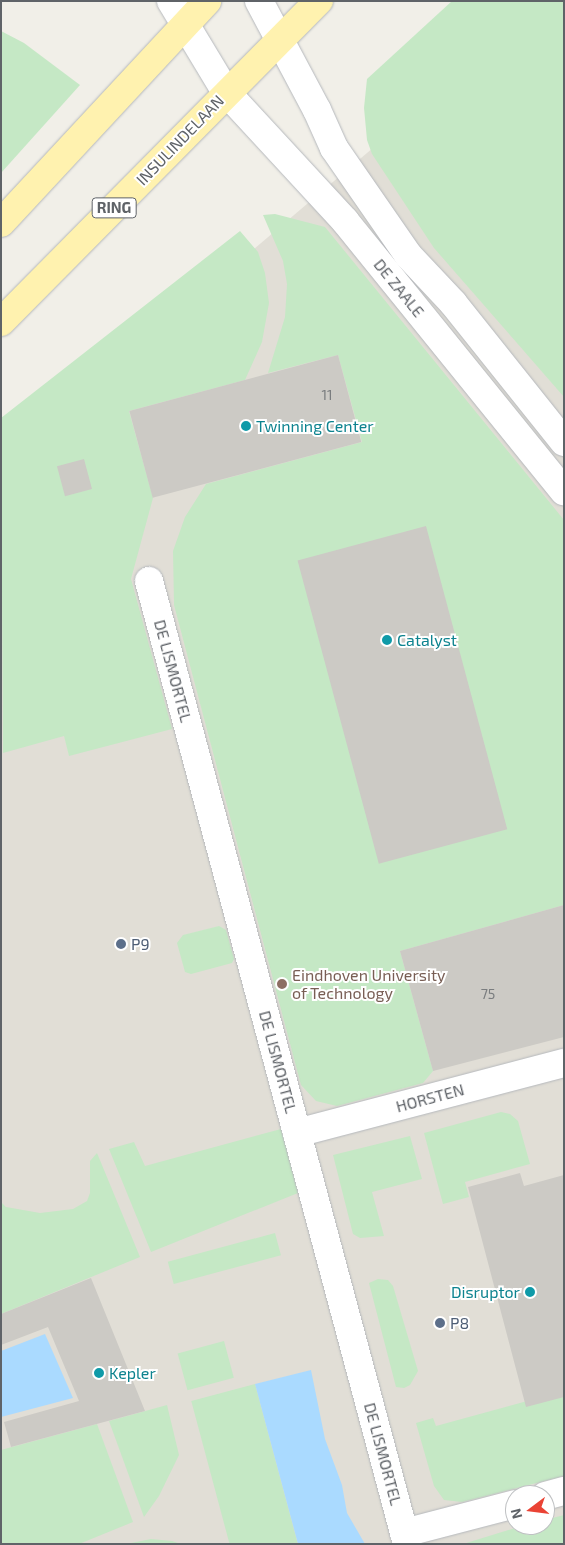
<!DOCTYPE html>
<style>
body{margin:0}
#map{position:relative;width:565px;height:1545px;overflow:hidden;background:#f1efe8;font-family:"Exo 2",sans-serif}
div>[style]{position:absolute}
[style*='--x']{left:calc(var(--x)*1px);top:calc(var(--y)*1px);width:calc(var(--w)*1px);rotate:calc(var(--a)*1deg)}
.education>*{inset:0;background:#e1ded6}
.green>*{inset:0;background:#c5e8c5;transform-origin:0 0}
.water>*{inset:0;background:#aadaff}
.building>*{inset:0;background:#cccac5;transform-origin:0 0}
.roads{filter:drop-shadow(0 0 1px #b5b8bc) drop-shadow(0 0 1px #b5b8bc)}
.street>*{height:28px;margin:-14px;padding:0 14px;transform-origin:14px;border-radius:14px;background:#fff}
.primary>*{height:28px;margin:-14px;padding:0 14px;transform-origin:14px;border-radius:14px;background:#fff2af}
.dots>*{width:14px;height:14px;translate:-50% -50%;box-sizing:border-box;border:2px solid #fff;border-radius:50%}
span{translate:-50% -50%;white-space:nowrap;text-align:center;line-height:1.15;-webkit-text-stroke:4px #fff;paint-order:stroke}
.number-label{font-size:14px;color:#7a7d7f}
.number-label span{-webkit-text-stroke-width:0}
.shield-label span{padding:1px 4px;background:#fff;border:1px solid;border-radius:4px;-webkit-text-stroke-width:0}
.shield-label{font-size:15px;color:#5f6368;font-weight:700}
.street-label{font-size:16px;color:#5f6368}
.culture-label{font-size:16px;color:#0d838f}
.left{translate:0 -50%;text-align:left}
.right{translate:-100% -50%;text-align:right}
.service-label{font-size:16px;color:#4e5e75}
.education-label{font-size:16px;color:#785e54}
.frame{position:absolute;inset:0;border:2px solid #5f6368;pointer-events:none}
.north{position:absolute;left:505px;top:1485px;width:50px;height:50px;box-sizing:border-box;background:#fff;border:1px solid #bfc1c3;border-radius:50%;rotate:255deg;font-size:14px;font-weight:700;line-height:20px;text-align:center;color:#5f6368}
.north::after{content:'';display:block;margin:auto;width:18px;height:22px;background:#ea4335;clip-path:polygon(50% 0,100% 100%,50% 72%,0 100%)}
</style>
<div id="map">
<div class="education">
<div style="clip-path:polygon(evenodd,546px 1px,564px 1px,564px 1544px,1px 1544px,1px 473px,68px 407px,546px 1px,515px 1495px,545px 1495px,545px 1525px,515px 1525px,515px 1495px)"></div>
</div>
<div class="green">
<div style="clip-path:polygon(452px 1px,564px 1px,564px 397px,434px 248px,372px 154px,367px 140px,364px 108px,367px 79px)"></div>
<div style="clip-path:polygon(1px 31px,24px 43px,80px 85px,1px 173px)"></div>
<div style="clip-path:polygon(275px 214px,325px 227px,564px 520px,564px 905px,400px 951px,433px 1071px,423px 1083px,337px 1106px,316px 1101px,301px 1085px,174px 605px,173px 551px,185px 517px,206px 484px,362px 442px,338px 355px,268px 373px,285px 317px,287px 284px,283px 261px,263px 215px)"></div>
<div style="clip-path:polygon(240px 231px,258px 252px,265px 273px,269px 303px,262px 342px,245px 380px,129px 411px,153px 498px,131px 579px,172px 729px,69px 756px,64px 736px,3px 753px,1px 418px)"></div>
<div style="clip-path:polygon(219px 926px,226px 930px,234px 959px,232px 963px,191px 974px,185px 972px,177px 943px,183px 935px)"></div>
<div style="clip-path:polygon(501px 1112px,510px 1114px,518px 1121px,530px 1164px,465px 1182px,469px 1197px,443px 1204px,424px 1133px)"></div>
<div style="clip-path:polygon(281px 1129px,298px 1193px,151px 1252px,109px 1149px,134px 1142px,145px 1166px)"></div>
<div style="clip-path:polygon(410px 1136px,422px 1179px,372px 1192px,384px 1236px,360px 1238px,353px 1234px,333px 1155px)"></div>
<div style="clip-path:polygon(97px 1153px,140px 1257px,1px 1314px,1px 1202px,6px 1207px,40px 1213px,73px 1209px,87px 1201px,90px 1193px,90px 1161px)"></div>
<div style="left:275px;top:1233px;width:23px;height:111px;rotate:75deg"></div>
<div style="clip-path:polygon(378px 1279px,388px 1280px,393px 1286px,418px 1371px,410px 1385px,404px 1388px,396px 1387px,369px 1283px)"></div>
<div style="left:224px;top:1341px;width:38px;height:48px;rotate:75deg"></div>
<div style="left:255px;top:1384px;width:166px;height:66px;rotate:75deg"></div>
<div style="clip-path:polygon(564px 1391px,564px 1476px,462px 1502px,444px 1500px,434px 1486px,416px 1423px,433px 1418px,436px 1426px)"></div>
<div style="clip-path:polygon(167px 1405px,179px 1455px,159px 1496px,144px 1517px,109px 1421px)"></div>
<div style="clip-path:polygon(97px 1424px,133px 1522px,79px 1544px,1px 1544px,1px 1450px)"></div>
<div style="clip-path:polygon(564px 1515px,564px 1544px,463px 1544px,525px 1525px,545px 1525px,545px 1520px)"></div>
<div style="clip-path:polygon(151px 1539px,172px 1541px,181px 1544px,126px 1544px)"></div>
</div>
<div class="water">
<div style="clip-path:polygon(45px 1334px,73px 1398px,1px 1417px,1px 1351px)"></div>
<div style="clip-path:polygon(311px 1370px,325px 1439px,342px 1485px,347px 1513px,365px 1544px,298px 1544px,255px 1384px)"></div>
</div>
<div class="building">
<div style="left:338px;top:355px;width:90px;height:216px;rotate:75deg"></div>
<div style="left:84px;top:459px;width:31px;height:28px;rotate:75deg"></div>
<div style="left:426px;top:526px;width:314px;height:133px;rotate:75deg"></div>
<div style="clip-path:polygon(564px 905px,564px 1037px,433px 1071px,400px 951px)"></div>
<div style="clip-path:polygon(520px 1173px,524px 1186px,564px 1175px,564px 1397px,526px 1407px,468px 1187px)"></div>
<div style="clip-path:polygon(91px 1278px,145px 1411px,11px 1447px,4px 1422px,79px 1401px,48px 1327px,1px 1345px,1px 1314px)"></div>
</div>
<div class="roads">
<div class="street">
<div style="--x:171;--y:1;--w:106;--a:58.9"></div>
<div style="--x:226;--y:92;--w:176;--a:47.3"></div>
<div style="--x:345;--y:221;--w:348;--a:51"></div>
<div style="--x:259;--y:1;--w:123;--a:62"></div>
<div style="--x:317;--y:110;--w:42;--a:65.9"></div>
<div style="--x:334;--y:148;--w:130;--a:55.3"></div>
<div style="--x:408;--y:255;--w:66;--a:46.8"></div>
<div style="--x:453;--y:303;--w:178;--a:51.4"></div>
<div style="--x:149;--y:581;--w:997;--a:75"></div>
<div style="--x:297;--y:1133;--w:276;--a:-14.7"></div>
<div style="--x:545;--y:1496;--w:20;--a:-15"></div>
<div style="--x:404;--y:1533;--w:115;--a:-14.6"></div>
</div>
<div class="primary">
<div style="--x:1;--y:223;--w:303;--a:-47.1"></div>
<div style="--x:1;--y:322;--w:452;--a:-45.3"></div>
</div>
</div>
<div class="dots">
<div style="left:246px;top:426px;background:#0f9aa8"></div>
<div style="left:387px;top:640px;background:#0f9aa8"></div>
<div style="left:121px;top:944px;background:#5c6f8a"></div>
<div style="left:282px;top:984px;background:#8d6e63"></div>
<div style="left:530px;top:1292px;background:#0f9aa8"></div>
<div style="left:440px;top:1323px;background:#5c6f8a"></div>
<div style="left:99px;top:1373px;background:#0f9aa8"></div>
</div>
<div class="number-label">
<span style="left:327px;top:395px">11</span>
<span style="left:488px;top:994px">75</span>
</div>
<div class="shield-label">
<span style="left:114px;top:208px">RING</span>
</div>
<div class="street-label">
<span style="left:180px;top:140px;rotate:-46deg">INSULINDELAAN</span>
<span style="left:399px;top:288px;rotate:51deg">DE ZAALE</span>
<span style="left:173px;top:671px;rotate:75deg">DE LISMORTEL</span>
<span style="left:278px;top:1062px;rotate:75deg">DE LISMORTEL</span>
<span style="left:430px;top:1098px;rotate:-15deg">HORSTEN</span>
<span style="left:383px;top:1454px;rotate:75deg">DE LISMORTEL</span>
</div>
<div class="culture-label">
<span class="left" style="left:256px;top:426px">Twinning Center</span>
<span class="left" style="left:397px;top:640px">Catalyst</span>
<span class="right" style="left:520px;top:1292px">Disruptor</span>
<span class="left" style="left:109px;top:1373px">Kepler</span>
</div>
<div class="service-label">
<span class="left" style="left:131px;top:944px">P9</span>
<span class="left" style="left:450px;top:1323px">P8</span>
</div>
<div class="education-label">
<span class="left" style="left:292px;top:984px">Eindhoven University<br>of Technology</span>
</div>
<div class="frame"></div>
<div class="north">N</div>
</div>
